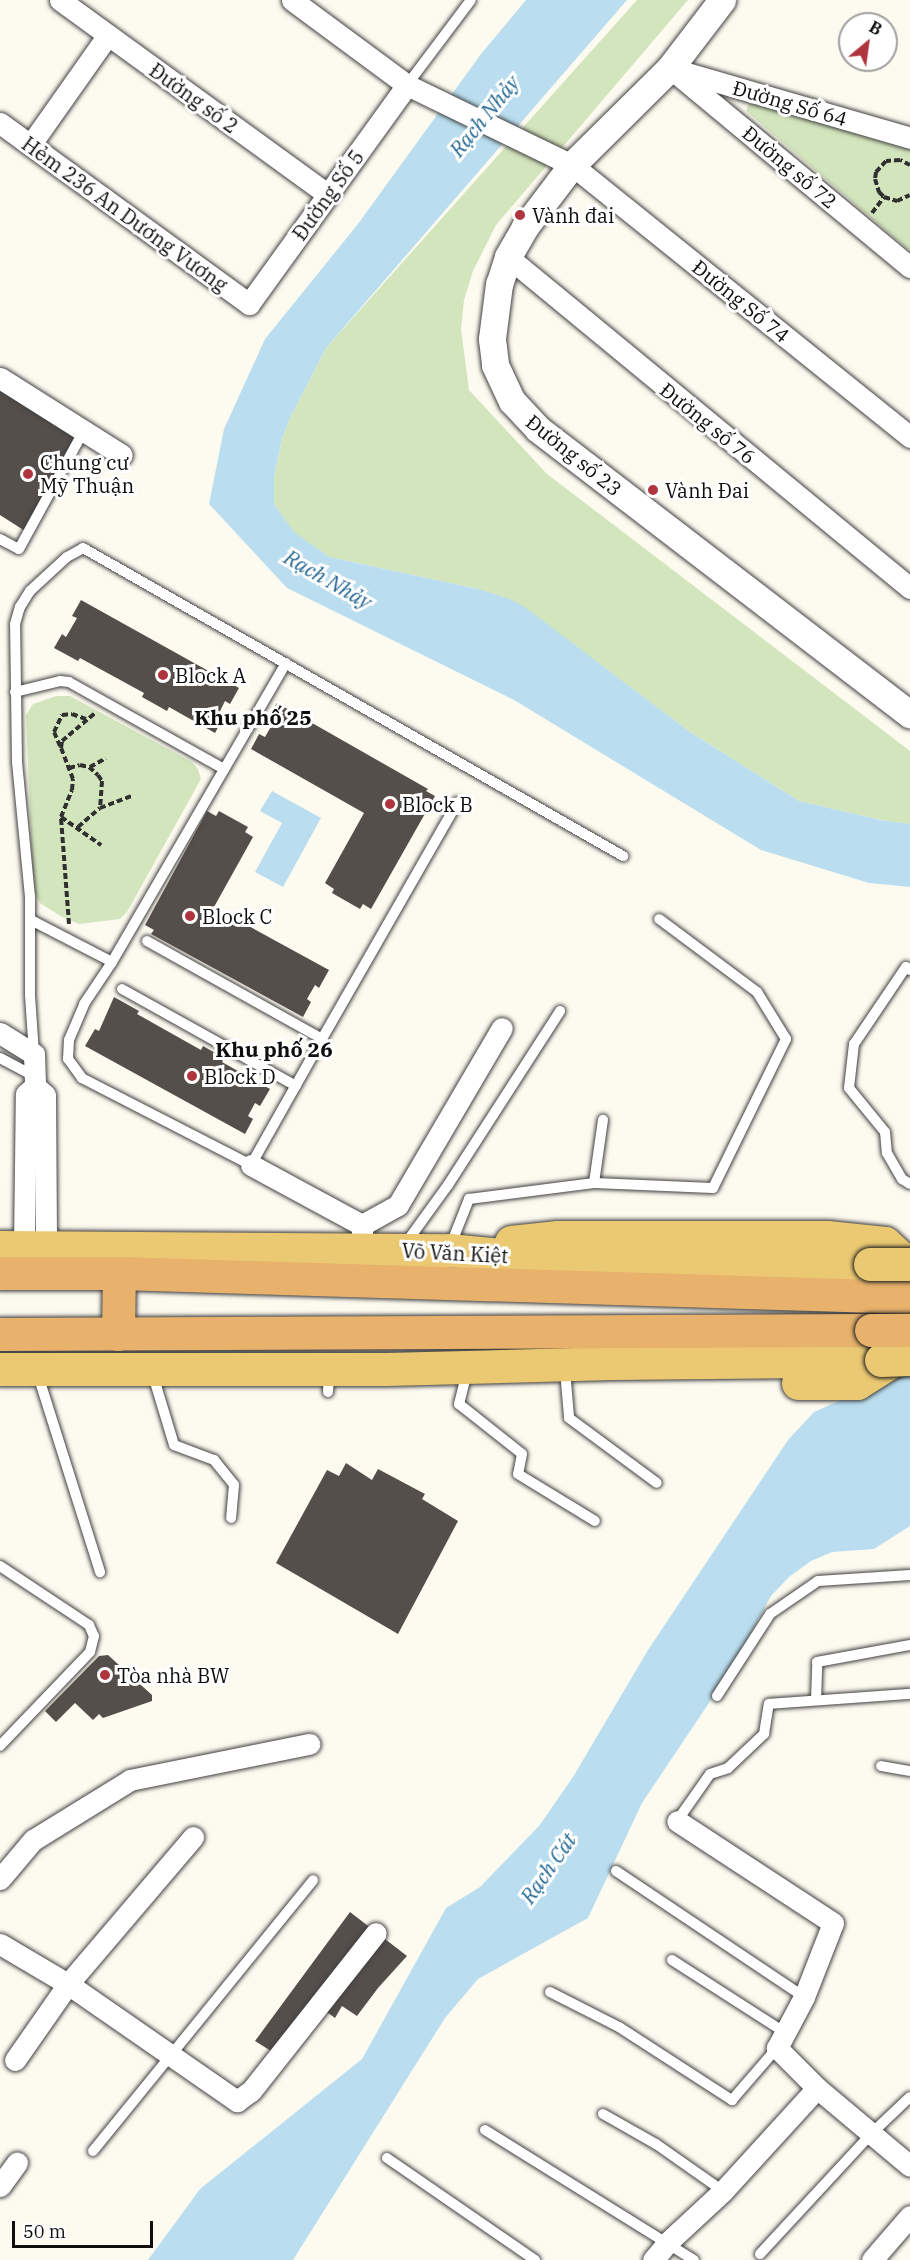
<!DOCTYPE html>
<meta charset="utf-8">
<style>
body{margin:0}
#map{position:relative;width:910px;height:2260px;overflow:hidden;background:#fdfaf0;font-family:"IBM Plex Serif",serif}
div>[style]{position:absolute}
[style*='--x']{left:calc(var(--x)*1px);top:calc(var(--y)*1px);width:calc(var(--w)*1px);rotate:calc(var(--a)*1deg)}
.green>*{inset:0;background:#d3e5bd}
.water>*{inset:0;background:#badef0}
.building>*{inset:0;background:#554f4b}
.path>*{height:4px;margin-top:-2px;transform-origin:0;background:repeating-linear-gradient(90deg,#303030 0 6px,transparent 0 9px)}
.roads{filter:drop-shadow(0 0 2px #414141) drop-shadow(0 0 2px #414141)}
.service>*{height:10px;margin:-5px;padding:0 5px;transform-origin:5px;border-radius:5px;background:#fff}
.minor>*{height:21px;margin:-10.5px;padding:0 10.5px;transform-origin:10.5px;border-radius:10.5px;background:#fff}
.tertiary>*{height:27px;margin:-13.5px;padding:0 13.5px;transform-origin:13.5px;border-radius:13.5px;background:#fff}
.primary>*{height:33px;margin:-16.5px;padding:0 16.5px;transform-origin:16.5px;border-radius:16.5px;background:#ebc973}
.trunk>*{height:33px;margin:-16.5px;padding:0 16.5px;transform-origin:16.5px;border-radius:16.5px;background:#e8b26c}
.bridges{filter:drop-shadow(0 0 2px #1f1f1f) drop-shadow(0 0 2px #1f1f1f)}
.primary-bridge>*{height:33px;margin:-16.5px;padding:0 16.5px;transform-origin:16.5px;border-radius:16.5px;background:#ebc973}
.trunk-bridge>*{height:33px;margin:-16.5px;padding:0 16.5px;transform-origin:16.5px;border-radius:16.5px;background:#e8b26c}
.dots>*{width:16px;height:16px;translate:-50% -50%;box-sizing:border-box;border:3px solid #fff;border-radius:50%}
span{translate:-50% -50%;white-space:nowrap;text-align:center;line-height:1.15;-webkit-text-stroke:6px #fff;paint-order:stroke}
.street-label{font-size:20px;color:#0e0e0e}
.poi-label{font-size:20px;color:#0e0e0e}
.left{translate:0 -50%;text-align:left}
.water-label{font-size:21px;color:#236793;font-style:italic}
.neighbourhood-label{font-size:21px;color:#0e0e0e;font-weight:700}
.north{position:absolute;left:838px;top:12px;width:60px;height:60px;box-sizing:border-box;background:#fff;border:2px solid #9f9f9f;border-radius:50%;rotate:29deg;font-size:16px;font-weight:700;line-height:24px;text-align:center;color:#0e0e0e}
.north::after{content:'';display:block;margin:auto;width:21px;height:27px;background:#b0343e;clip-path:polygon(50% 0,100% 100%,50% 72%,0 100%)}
.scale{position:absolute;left:12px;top:2221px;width:141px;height:27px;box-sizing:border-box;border:3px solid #0e0e0e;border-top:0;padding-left:8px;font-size:18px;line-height:21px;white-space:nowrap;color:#0e0e0e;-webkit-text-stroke:4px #fff;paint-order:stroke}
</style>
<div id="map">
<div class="green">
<div style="clip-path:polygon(637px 0,688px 0,496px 225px,473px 271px,464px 300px,461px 329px,469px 390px,547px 474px,910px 751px,910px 824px,881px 820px,799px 801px,690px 732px,550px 627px,478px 589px,329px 557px,294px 533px,274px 504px,274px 477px,282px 439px,290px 418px,326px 348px)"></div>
<div style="clip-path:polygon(751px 98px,910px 147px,910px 251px,746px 111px)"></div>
<div style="clip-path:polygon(56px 696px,70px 696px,192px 762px,198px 769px,201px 779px,127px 912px,120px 919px,79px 924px,62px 917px,40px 903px,33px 889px,26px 715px,33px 704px)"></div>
</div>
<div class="water">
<div style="clip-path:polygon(526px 0,627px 0,326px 348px,290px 418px,282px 439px,274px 477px,274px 504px,294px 532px,329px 557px,478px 589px,510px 599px,526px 608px,690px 732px,799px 801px,881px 820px,910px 824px,910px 887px,869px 883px,761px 850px,514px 700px,287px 588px,209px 504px,224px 429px,265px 339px,358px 224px,481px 54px)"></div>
<div style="clip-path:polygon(272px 791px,321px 818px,283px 887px,255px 872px,282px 823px,260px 811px)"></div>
<div style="clip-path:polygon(910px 1353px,910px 1526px,874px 1549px,832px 1552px,811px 1561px,789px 1577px,771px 1596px,727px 1676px,642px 1803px,588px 1918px,478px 1979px,445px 2018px,293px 2260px,148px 2260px,200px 2189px,362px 2059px,446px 1908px,480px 1887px,539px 1826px,573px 1777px,648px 1650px,788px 1440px,814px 1412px,872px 1386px)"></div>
</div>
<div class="building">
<div style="clip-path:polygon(0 385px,79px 433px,25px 531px,0 515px)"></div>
<div style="clip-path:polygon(81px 600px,239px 688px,230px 704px,225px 701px,218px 715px,223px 718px,215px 733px,169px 707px,167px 711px,142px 697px,144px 693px,80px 658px,78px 661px,54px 648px,62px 634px,66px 637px,77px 618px,72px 616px)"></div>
<div style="clip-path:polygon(277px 703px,428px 789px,426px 791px,435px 796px,371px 909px,363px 904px,360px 909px,332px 893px,334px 889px,325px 883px,364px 813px,251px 749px,259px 734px,265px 737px,273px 723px,267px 720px)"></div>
<div style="clip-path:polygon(207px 811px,216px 816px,219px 811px,248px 827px,245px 832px,253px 837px,214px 907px,329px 970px,319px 988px,315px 985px,307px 999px,311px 1002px,303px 1017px,151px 934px,154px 930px,145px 925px)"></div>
<div style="clip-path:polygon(114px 997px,139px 1011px,137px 1014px,201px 1050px,203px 1046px,224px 1058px,222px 1062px,270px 1089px,260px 1106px,255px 1103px,248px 1116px,253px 1119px,245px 1134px,85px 1046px,95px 1029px,99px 1031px)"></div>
<div style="clip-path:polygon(346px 1463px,372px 1480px,378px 1469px,425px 1494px,422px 1499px,458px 1521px,398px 1634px,276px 1563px,327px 1470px,339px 1476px)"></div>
<div style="clip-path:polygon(108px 1655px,152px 1695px,152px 1701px,103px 1718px,99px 1714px,93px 1720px,75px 1703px,56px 1722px,45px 1711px,99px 1656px)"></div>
<div style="clip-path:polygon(350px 1912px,407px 1956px,378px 1988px,357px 2016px,342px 2006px,335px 2018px,320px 2007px,279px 2056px,255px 2041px)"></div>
</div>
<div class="path">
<div style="--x:910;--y:165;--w:11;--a:-153"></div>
<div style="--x:900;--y:160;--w:14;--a:176"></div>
<div style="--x:886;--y:161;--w:15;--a:132"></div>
<div style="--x:876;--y:172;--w:7;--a:98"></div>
<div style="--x:875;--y:179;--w:14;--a:73"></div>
<div style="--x:879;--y:192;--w:7;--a:45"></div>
<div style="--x:884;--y:197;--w:14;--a:17"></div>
<div style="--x:897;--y:201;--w:14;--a:-25"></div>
<div style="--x:872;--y:213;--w:20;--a:-53"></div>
<div style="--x:60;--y:746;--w:15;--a:-113"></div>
<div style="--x:54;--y:732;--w:19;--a:-65"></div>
<div style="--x:62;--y:715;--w:10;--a:-6"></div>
<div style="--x:72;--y:714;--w:15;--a:20"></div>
<div style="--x:90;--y:767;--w:18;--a:-29"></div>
<div style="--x:69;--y:768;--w:11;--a:-15"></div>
<div style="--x:80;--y:765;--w:9;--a:13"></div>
<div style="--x:89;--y:767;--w:12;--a:42"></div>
<div style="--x:98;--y:775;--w:7;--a:56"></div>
<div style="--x:102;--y:781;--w:27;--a:94"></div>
<div style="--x:61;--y:817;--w:49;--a:35"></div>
<div style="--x:78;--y:827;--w:29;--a:-41"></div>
<div style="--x:100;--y:808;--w:34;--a:-21"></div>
<div style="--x:69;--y:924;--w:107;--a:-94.3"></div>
<div style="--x:61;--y:817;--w:29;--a:-68"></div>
<div style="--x:72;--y:790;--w:11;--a:-85"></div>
<div style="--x:73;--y:779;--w:33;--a:-111"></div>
<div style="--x:61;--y:748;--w:7;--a:-82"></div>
<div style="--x:62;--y:741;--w:43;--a:-40.3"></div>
</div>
<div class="roads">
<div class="service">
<div style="--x:407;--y:85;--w:106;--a:-53"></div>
<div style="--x:0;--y:539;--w:21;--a:28"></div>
<div style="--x:19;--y:549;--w:133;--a:-61.3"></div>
<div style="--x:15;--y:692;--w:46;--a:-13.7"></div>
<div style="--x:60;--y:681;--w:9;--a:6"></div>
<div style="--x:69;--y:682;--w:178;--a:29.3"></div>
<div style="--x:31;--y:920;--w:91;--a:27.4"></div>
<div style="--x:147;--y:941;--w:201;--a:29.2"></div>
<div style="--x:322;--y:1039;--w:145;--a:119.4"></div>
<div style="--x:251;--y:1165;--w:190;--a:-152.8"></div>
<div style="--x:82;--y:1078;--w:24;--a:-126"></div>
<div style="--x:68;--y:1059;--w:19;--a:-87"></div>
<div style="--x:69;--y:1040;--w:39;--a:-67"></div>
<div style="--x:84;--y:1004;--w:50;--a:-56.3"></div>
<div style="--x:112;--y:962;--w:346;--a:-59.8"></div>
<div style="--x:910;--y:970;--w:5;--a:-143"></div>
<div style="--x:906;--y:967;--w:93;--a:124"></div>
<div style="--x:854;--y:1044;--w:44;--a:96.5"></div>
<div style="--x:849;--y:1088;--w:57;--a:50.7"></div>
<div style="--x:885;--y:1132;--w:21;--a:85"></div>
<div style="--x:887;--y:1153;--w:30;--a:60"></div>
<div style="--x:902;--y:1179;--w:9;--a:32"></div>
<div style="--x:122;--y:989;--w:199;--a:29.1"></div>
<div style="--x:322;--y:1039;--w:273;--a:-60.2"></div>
<div style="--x:34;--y:1054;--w:59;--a:-93.9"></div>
<div style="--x:30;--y:995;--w:98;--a:-90"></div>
<div style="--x:30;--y:897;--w:136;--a:-95.5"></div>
<div style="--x:17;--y:762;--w:138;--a:-90.8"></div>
<div style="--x:15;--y:624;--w:18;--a:-74"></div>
<div style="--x:20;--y:607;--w:19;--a:-58"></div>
<div style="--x:30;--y:591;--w:50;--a:-42.6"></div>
<div style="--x:67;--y:557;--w:18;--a:-29"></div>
<div style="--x:83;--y:548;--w:622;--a:29.7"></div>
<div style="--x:0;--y:1058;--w:40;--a:28"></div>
<div style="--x:594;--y:1183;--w:119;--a:2.4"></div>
<div style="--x:713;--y:1188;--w:166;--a:-63.9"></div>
<div style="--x:786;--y:1039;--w:55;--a:-121.7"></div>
<div style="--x:757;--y:992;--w:122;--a:-143.3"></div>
<div style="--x:406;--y:1243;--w:72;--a:-54.1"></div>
<div style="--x:448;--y:1185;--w:207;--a:-57.2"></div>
<div style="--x:450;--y:1247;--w:52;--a:-68.4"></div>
<div style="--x:469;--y:1199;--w:126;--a:-7.3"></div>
<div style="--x:594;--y:1183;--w:64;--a:-81.9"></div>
<div style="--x:37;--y:1372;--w:210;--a:72.5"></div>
<div style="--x:152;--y:1372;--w:76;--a:73.2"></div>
<div style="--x:174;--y:1445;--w:43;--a:20.6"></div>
<div style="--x:214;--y:1460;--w:32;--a:51"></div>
<div style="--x:234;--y:1485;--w:33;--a:95"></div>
<div style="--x:465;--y:1380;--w:25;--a:104"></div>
<div style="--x:459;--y:1404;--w:80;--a:38.4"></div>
<div style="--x:522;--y:1454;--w:20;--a:101"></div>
<div style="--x:518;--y:1474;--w:90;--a:31.4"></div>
<div style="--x:566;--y:1382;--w:36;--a:85"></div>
<div style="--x:569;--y:1418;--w:109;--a:36.5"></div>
<div style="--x:328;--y:1392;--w:19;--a:-87"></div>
<div style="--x:0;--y:1566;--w:107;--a:33.5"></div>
<div style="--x:89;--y:1625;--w:12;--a:66"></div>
<div style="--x:94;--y:1636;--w:16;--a:104"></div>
<div style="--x:90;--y:1652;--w:130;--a:133.8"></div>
<div style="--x:717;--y:1696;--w:98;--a:-57.1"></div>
<div style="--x:770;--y:1614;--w:58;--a:-34.5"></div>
<div style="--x:818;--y:1581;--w:92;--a:-3.7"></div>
<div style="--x:816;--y:1700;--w:38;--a:-88"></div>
<div style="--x:817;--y:1662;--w:95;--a:-10.4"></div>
<div style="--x:881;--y:1766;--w:29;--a:10"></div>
<div style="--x:677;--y:1821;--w:57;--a:-54.9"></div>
<div style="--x:710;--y:1774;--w:19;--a:-18"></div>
<div style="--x:728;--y:1768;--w:50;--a:-43.4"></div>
<div style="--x:764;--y:1734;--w:30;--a:-81"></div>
<div style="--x:769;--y:1704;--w:141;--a:-4.1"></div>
<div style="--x:616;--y:1871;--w:226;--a:33.8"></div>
<div style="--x:672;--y:1960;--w:133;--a:32.7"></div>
<div style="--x:550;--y:1992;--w:77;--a:26.9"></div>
<div style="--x:619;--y:2027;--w:135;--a:32.9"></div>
<div style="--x:732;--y:2100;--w:69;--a:-49.1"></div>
<div style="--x:603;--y:2114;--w:61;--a:29.5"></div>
<div style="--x:656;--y:2144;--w:82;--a:35"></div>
<div style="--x:485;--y:2130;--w:246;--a:31.9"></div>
<div style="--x:93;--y:2151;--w:349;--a:-50.9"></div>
<div style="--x:387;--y:2158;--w:180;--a:34.6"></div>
<div style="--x:760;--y:2254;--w:165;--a:-47.2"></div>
<div style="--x:872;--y:2133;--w:52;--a:-43.5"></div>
</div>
<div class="minor">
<div style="--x:60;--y:0;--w:331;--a:36"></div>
<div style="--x:292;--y:0;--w:143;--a:36.5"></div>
<div style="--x:407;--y:85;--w:183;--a:25.9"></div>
<div style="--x:572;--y:165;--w:434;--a:38.8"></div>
<div style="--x:670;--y:68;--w:312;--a:39.7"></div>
<div style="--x:680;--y:71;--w:240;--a:16.2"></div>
<div style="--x:0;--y:123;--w:308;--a:36"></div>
<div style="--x:249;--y:304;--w:270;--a:-54.2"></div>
<div style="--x:31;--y:144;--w:133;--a:-54.8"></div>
<div style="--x:508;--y:257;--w:521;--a:39.47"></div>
<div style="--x:0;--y:378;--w:144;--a:32.3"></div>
<div style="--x:0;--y:1033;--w:40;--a:32"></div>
<div style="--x:34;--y:1054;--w:32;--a:88"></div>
<div style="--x:251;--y:1165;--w:126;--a:28.4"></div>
<div style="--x:362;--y:1225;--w:13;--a:90"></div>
<div style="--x:362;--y:1225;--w:41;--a:-29.1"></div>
<div style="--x:398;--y:1205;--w:205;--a:-59.6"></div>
<div style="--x:24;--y:1247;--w:153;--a:-89.3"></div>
<div style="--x:26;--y:1094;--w:12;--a:-42"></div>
<div style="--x:35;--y:1086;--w:13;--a:42"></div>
<div style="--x:45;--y:1095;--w:152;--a:89.6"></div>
<div style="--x:0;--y:1879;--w:51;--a:-49.8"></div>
<div style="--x:33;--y:1840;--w:114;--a:-31.7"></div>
<div style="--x:130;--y:1780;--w:183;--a:-11.4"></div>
<div style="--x:0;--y:1944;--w:79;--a:30.5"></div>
<div style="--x:68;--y:1984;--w:206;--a:34.7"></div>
<div style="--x:237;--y:2101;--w:17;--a:-36"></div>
<div style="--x:251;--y:2091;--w:201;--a:-51.7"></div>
<div style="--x:15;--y:2060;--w:93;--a:-55.1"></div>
<div style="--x:68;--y:1984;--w:193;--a:-49.6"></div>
<div style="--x:817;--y:2088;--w:121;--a:40"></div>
<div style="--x:0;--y:2186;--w:29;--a:-54"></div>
<div style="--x:653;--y:2260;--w:23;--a:-50"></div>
<div style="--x:668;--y:2242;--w:75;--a:-42.8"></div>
<div style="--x:723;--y:2191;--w:139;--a:-47.6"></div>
<div style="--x:817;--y:2088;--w:57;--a:-135"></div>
<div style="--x:777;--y:2048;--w:58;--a:-62.1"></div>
<div style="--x:804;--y:1997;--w:79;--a:-68.6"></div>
<div style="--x:833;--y:1923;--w:186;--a:-146.8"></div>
<div style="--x:872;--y:2260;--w:58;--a:-49.2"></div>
</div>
<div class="tertiary">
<div style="--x:722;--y:0;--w:86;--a:127.4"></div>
<div style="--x:670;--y:68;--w:138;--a:135.3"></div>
<div style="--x:572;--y:165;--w:78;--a:127.2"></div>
<div style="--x:525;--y:227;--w:34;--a:120"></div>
<div style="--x:508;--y:257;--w:28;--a:108"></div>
<div style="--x:499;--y:284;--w:55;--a:97.3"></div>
<div style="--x:492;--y:339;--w:26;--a:83"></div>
<div style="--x:495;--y:365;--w:40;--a:65"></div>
<div style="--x:512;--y:401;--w:38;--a:47"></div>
<div style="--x:538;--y:429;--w:469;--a:37.5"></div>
</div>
<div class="primary">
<div style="--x:511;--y:1242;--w:47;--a:-6.1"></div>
<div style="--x:558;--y:1237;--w:269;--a:0"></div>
<div style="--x:827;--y:1237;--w:58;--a:5.9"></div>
<div style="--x:885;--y:1243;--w:34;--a:43"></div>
<div style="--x:0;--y:1247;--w:449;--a:0.4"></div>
<div style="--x:449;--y:1250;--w:158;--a:5.5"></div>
<div style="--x:606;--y:1265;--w:264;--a:-0.2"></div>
<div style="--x:0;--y:1369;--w:386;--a:0"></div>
<div style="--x:386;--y:1369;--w:226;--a:-1.5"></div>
<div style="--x:612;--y:1363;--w:269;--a:-0.6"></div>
<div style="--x:798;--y:1383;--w:59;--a:0"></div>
<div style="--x:857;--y:1383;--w:45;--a:-32.3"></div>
</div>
<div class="trunk">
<div style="--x:0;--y:1273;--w:119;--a:0"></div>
<div style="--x:119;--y:1273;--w:791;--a:1.74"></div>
<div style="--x:0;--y:1334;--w:871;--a:-0.26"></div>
<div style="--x:118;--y:1334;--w:61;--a:-89.1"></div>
</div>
</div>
<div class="bridges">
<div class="primary-bridge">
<div style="--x:870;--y:1264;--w:40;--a:0"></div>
<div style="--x:881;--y:1360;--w:29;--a:-2"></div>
</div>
<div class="trunk-bridge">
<div style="--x:871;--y:1330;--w:39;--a:0"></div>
</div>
</div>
<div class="dots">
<div style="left:520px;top:215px;background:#b0343e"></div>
<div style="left:28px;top:474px;background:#b0343e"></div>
<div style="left:653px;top:490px;background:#b0343e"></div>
<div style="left:163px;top:675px;background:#b0343e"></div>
<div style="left:390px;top:804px;background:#b0343e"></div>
<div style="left:190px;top:916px;background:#b0343e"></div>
<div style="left:192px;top:1076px;background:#b0343e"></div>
<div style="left:105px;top:1675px;background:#b0343e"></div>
</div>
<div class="street-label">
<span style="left:194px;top:98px;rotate:36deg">Đường số 2</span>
<span style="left:790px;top:103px;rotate:16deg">Đường Số 64</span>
<span style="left:790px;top:167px;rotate:40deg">Đường số 72</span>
<span style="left:328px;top:195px;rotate:-54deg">Đường Số 5</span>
<span style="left:125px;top:214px;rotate:36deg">Hẻm 236 An Dương Vương</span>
<span style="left:741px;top:301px;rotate:39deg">Đường Số 74</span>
<span style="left:708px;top:423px;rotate:39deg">Đường số 76</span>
<span style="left:574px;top:455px;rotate:39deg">Đường số 23</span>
<span style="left:455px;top:1253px;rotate:3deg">Võ Văn Kiệt</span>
</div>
<div class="poi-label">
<span class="left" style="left:532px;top:215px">Vành đai</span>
<span class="left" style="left:40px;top:474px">Chung cư<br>Mỹ Thuận</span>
<span class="left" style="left:665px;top:490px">Vành Đai</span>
<span class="left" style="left:175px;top:675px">Block A</span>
<span class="left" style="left:402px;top:804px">Block B</span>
<span class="left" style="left:202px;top:916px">Block C</span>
<span class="left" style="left:204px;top:1076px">Block D</span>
<span class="left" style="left:117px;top:1675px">Tòa nhà BW</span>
</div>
<div class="water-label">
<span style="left:484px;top:116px;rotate:-51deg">Rạch Nhảy</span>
<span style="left:328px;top:579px;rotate:30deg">Rạch Nhảy</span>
<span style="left:548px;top:1868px;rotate:-55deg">Rạch Cát</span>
</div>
<div class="neighbourhood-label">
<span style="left:253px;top:717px">Khu phố 25</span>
<span style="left:274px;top:1049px">Khu phố 26</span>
</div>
<div class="north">B</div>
<div class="scale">50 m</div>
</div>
